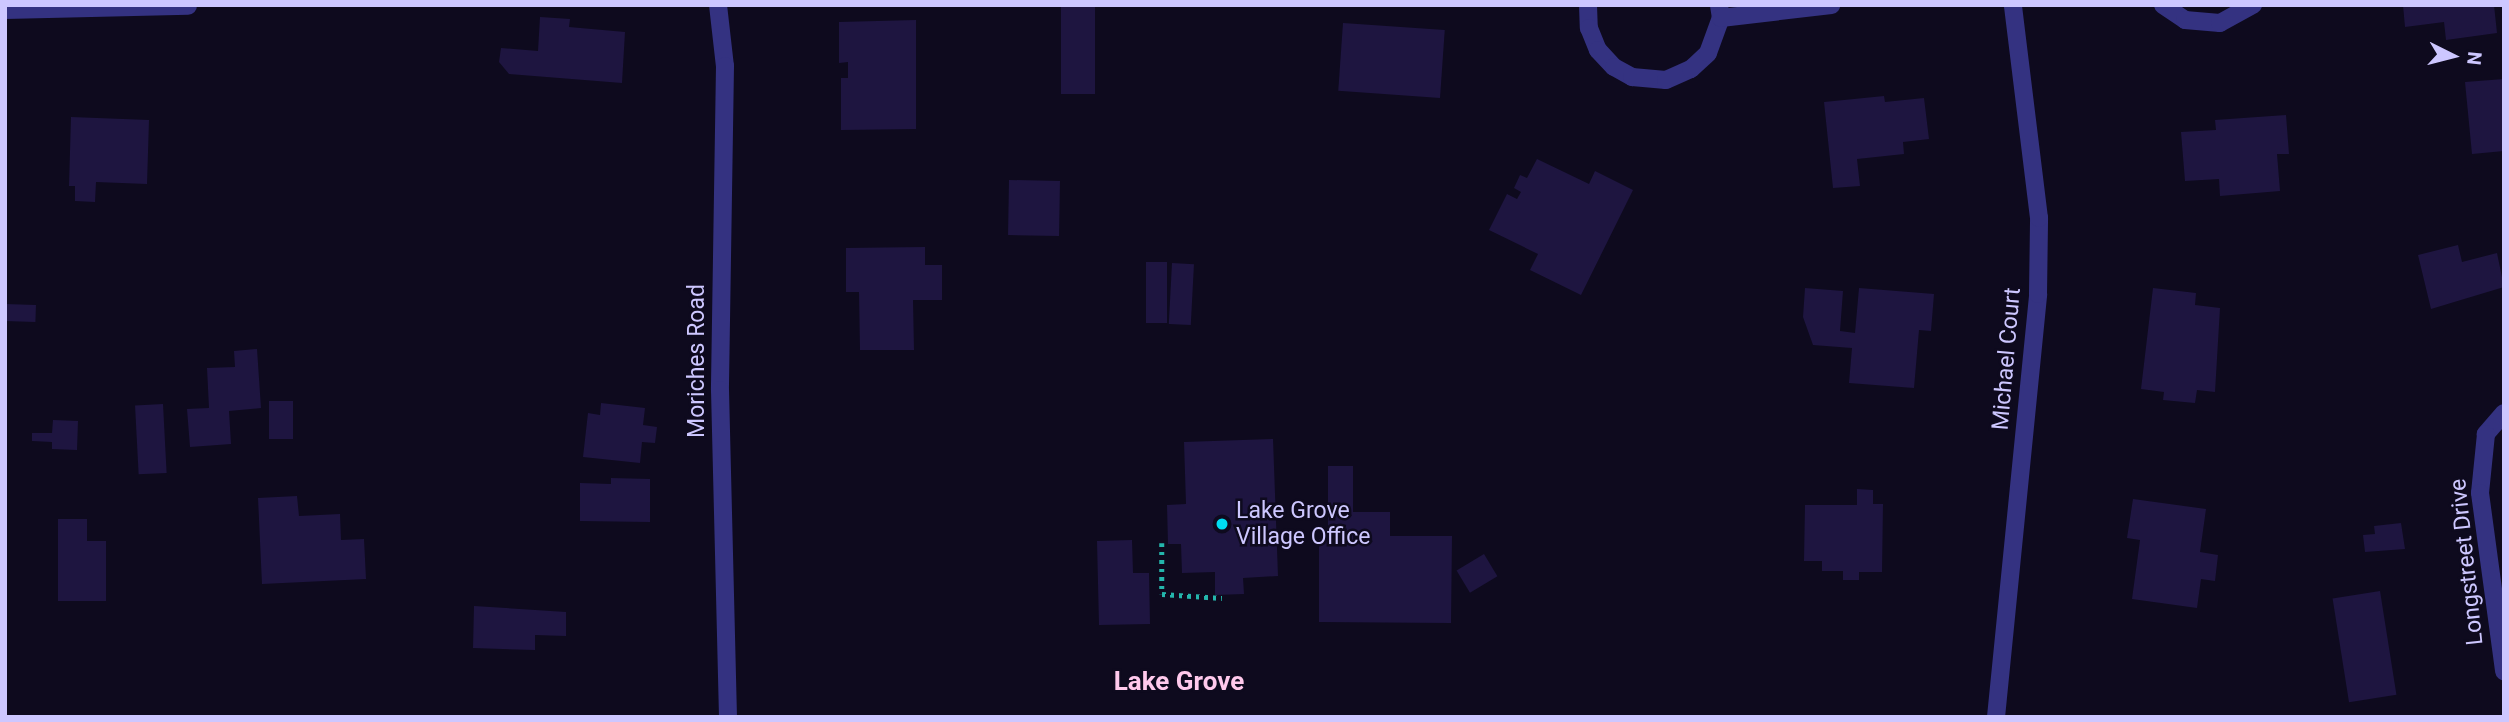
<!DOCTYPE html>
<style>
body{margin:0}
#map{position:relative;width:2509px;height:722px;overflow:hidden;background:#0e0a1e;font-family:Roboto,sans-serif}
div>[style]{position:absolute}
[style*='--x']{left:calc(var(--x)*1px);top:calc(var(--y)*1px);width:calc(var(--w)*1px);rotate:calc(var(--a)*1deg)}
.building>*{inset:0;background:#1e1540;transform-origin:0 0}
.path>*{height:4.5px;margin-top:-2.25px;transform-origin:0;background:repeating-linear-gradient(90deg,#24b6ac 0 3.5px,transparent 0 8.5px)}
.minor>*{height:18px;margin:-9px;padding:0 9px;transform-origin:9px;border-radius:9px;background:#343281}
.tertiary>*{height:18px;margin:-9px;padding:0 9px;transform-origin:9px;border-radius:9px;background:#343281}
.dots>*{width:19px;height:19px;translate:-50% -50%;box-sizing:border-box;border:4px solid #0e0a1e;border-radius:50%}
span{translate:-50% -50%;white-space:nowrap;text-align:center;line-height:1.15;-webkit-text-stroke:5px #0e0a1e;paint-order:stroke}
.street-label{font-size:23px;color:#cdc7ff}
.poi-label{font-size:23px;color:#cdc7ff}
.left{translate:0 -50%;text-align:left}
.quarter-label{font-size:26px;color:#ffc9ec;font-weight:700}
.frame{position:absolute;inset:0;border:7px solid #cdc7ff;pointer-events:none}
.north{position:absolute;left:2418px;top:21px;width:70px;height:70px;-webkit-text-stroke:5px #0e0a1e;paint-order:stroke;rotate:96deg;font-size:19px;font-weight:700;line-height:28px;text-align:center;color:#cdc7ff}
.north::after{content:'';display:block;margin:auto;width:24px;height:32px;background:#cdc7ff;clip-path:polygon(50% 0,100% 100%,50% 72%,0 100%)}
</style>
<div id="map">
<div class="building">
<div style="left:1061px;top:5px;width:34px;height:89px"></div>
<div style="clip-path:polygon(2403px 5px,2494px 5px,2497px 33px,2446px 40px,2444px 22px,2405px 27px)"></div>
<div style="clip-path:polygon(540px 17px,570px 19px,569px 27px,625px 32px,622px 83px,509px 74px,499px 62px,501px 48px,538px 51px)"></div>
<div style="clip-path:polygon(916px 20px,916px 129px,841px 130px,841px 78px,848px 78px,848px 62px,839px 63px,839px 22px)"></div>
<div style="left:1343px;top:23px;width:102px;height:68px;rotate:4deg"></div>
<div style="clip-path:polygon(2504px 79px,2504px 151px,2472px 154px,2465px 82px)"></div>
<div style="clip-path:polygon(1884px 96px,1885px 102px,1924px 98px,1929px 139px,1903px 142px,1904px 154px,1857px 159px,1860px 186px,1833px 188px,1824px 102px)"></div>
<div style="clip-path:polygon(2286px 115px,2289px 154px,2277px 154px,2280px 191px,2220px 196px,2219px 179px,2185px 181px,2181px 132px,2216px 130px,2215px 120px)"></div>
<div style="clip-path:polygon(71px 117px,149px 120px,147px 184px,96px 182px,95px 202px,75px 201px,75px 186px,69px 186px)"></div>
<div style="clip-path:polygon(1537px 159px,1589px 184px,1595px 171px,1633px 190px,1581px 295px,1530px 270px,1538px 254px,1489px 230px,1507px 194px,1517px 199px,1521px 192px,1514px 188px,1520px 175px,1527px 178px)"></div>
<div style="left:1009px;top:180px;width:51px;height:55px;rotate:1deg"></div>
<div style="clip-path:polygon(2458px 245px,2462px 262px,2497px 253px,2504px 287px,2431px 309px,2418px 255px)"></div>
<div style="clip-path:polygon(925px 247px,925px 265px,942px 265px,942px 300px,913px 300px,914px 350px,860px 350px,859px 292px,846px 292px,846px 248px)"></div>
<div style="left:1146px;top:262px;width:21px;height:61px"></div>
<div style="left:1172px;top:263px;width:22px;height:61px;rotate:3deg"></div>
<div style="clip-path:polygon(1805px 288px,1843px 291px,1840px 331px,1855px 333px,1859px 288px,1934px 294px,1931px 331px,1919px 330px,1914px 388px,1849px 383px,1852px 348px,1813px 345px,1803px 317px)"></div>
<div style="clip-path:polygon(2153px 288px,2196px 293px,2195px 305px,2220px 308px,2215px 392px,2197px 390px,2195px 403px,2163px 400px,2164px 392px,2141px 389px)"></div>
<div style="left:5px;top:304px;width:31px;height:17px;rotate:2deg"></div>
<div style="clip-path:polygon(257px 349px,261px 408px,229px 411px,231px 444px,190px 447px,187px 409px,209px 408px,207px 368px,235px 367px,234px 351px)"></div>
<div style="left:269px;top:401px;width:24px;height:38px"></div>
<div style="clip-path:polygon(601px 403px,645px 408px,643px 425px,657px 427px,655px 443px,642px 442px,640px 463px,583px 457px,588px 413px,600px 415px)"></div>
<div style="left:163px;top:404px;width:69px;height:28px;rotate:87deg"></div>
<div style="clip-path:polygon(53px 420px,78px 421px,77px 450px,52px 449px,52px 442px,32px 441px,32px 433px,52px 433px)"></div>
<div style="clip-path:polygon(1273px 439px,1278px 576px,1243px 578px,1244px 594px,1215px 595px,1215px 572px,1182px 573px,1181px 544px,1168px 544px,1167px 505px,1186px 504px,1184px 442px)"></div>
<div style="clip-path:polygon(1328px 466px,1353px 466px,1353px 512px,1390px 512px,1390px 536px,1452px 536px,1451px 623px,1319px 622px,1319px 539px,1328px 539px)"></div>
<div style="clip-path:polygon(611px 478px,650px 479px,650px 522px,580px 521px,580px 483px,611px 484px)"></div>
<div style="clip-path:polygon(1857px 489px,1873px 490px,1873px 504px,1883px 504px,1882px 572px,1859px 572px,1859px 580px,1843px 580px,1843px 571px,1822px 571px,1822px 561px,1804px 561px,1805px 505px,1857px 505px)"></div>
<div style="clip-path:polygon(297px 496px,299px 516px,340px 514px,341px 540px,364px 539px,366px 579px,262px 584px,258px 498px)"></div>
<div style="clip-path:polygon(2133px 499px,2206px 509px,2200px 552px,2218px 555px,2215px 581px,2201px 579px,2197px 608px,2132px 599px,2140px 540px,2127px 538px)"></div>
<div style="clip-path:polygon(58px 519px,87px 519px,87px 541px,106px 541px,106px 601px,58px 601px)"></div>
<div style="clip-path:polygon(2401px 523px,2405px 549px,2365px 552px,2363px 535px,2375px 534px,2374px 526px)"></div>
<div style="clip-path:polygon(1132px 540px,1133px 573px,1149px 573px,1150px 624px,1099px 625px,1097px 541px)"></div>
<div style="left:1484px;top:554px;width:26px;height:32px;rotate:59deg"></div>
<div style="left:2380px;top:591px;width:105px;height:48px;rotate:81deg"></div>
<div style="clip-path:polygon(474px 606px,566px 612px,566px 636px,535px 635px,535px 650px,473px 648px)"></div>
</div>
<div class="path">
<div style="--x:1162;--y:543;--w:51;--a:90"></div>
<div style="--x:1162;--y:594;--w:60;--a:3.8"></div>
</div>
<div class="minor">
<div style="--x:1588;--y:5;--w:23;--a:88"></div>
<div style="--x:1589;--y:28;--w:24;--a:68"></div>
<div style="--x:1598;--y:50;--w:23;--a:47"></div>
<div style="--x:1614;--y:67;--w:21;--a:29"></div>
<div style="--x:1632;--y:77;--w:34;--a:5"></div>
<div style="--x:1666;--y:80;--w:27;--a:-24"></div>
<div style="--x:1691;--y:69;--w:23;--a:-43"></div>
<div style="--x:1708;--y:53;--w:37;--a:-70"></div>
<div style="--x:1721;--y:18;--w:13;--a:-99"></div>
<div style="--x:2163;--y:5;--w:27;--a:34"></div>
<div style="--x:2185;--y:20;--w:35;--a:5"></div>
<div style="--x:2220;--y:23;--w:38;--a:-29"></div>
<div style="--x:5;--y:10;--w:183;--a:-1.3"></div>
<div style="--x:1721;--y:18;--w:111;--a:-6.7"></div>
<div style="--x:2504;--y:413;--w:28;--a:131"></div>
<div style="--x:2486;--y:434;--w:59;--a:95.8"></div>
<div style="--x:2480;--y:493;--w:180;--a:82.3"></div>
<div style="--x:1996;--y:717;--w:425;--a:-84.3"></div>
<div style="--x:2038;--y:294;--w:76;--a:-89.2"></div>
<div style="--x:2039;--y:218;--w:215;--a:-97"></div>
</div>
<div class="tertiary">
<div style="--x:718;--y:5;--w:61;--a:83.5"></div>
<div style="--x:725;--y:66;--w:324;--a:90.9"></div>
<div style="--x:720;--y:390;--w:327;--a:88.6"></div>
</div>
<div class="dots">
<div style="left:1222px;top:524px;background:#00dcf2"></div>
</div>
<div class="street-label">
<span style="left:2007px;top:359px;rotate:-85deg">Michael Court</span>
<span style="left:697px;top:361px;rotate:-90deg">Moriches Road</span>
<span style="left:2467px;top:562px;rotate:-96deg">Longstreet Drive</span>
</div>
<div class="poi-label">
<span class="left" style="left:1236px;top:524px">Lake Grove<br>Village Office</span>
</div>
<div class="quarter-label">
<span style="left:1179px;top:682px">Lake Grove</span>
</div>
<div class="frame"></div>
<div class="north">N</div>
</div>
